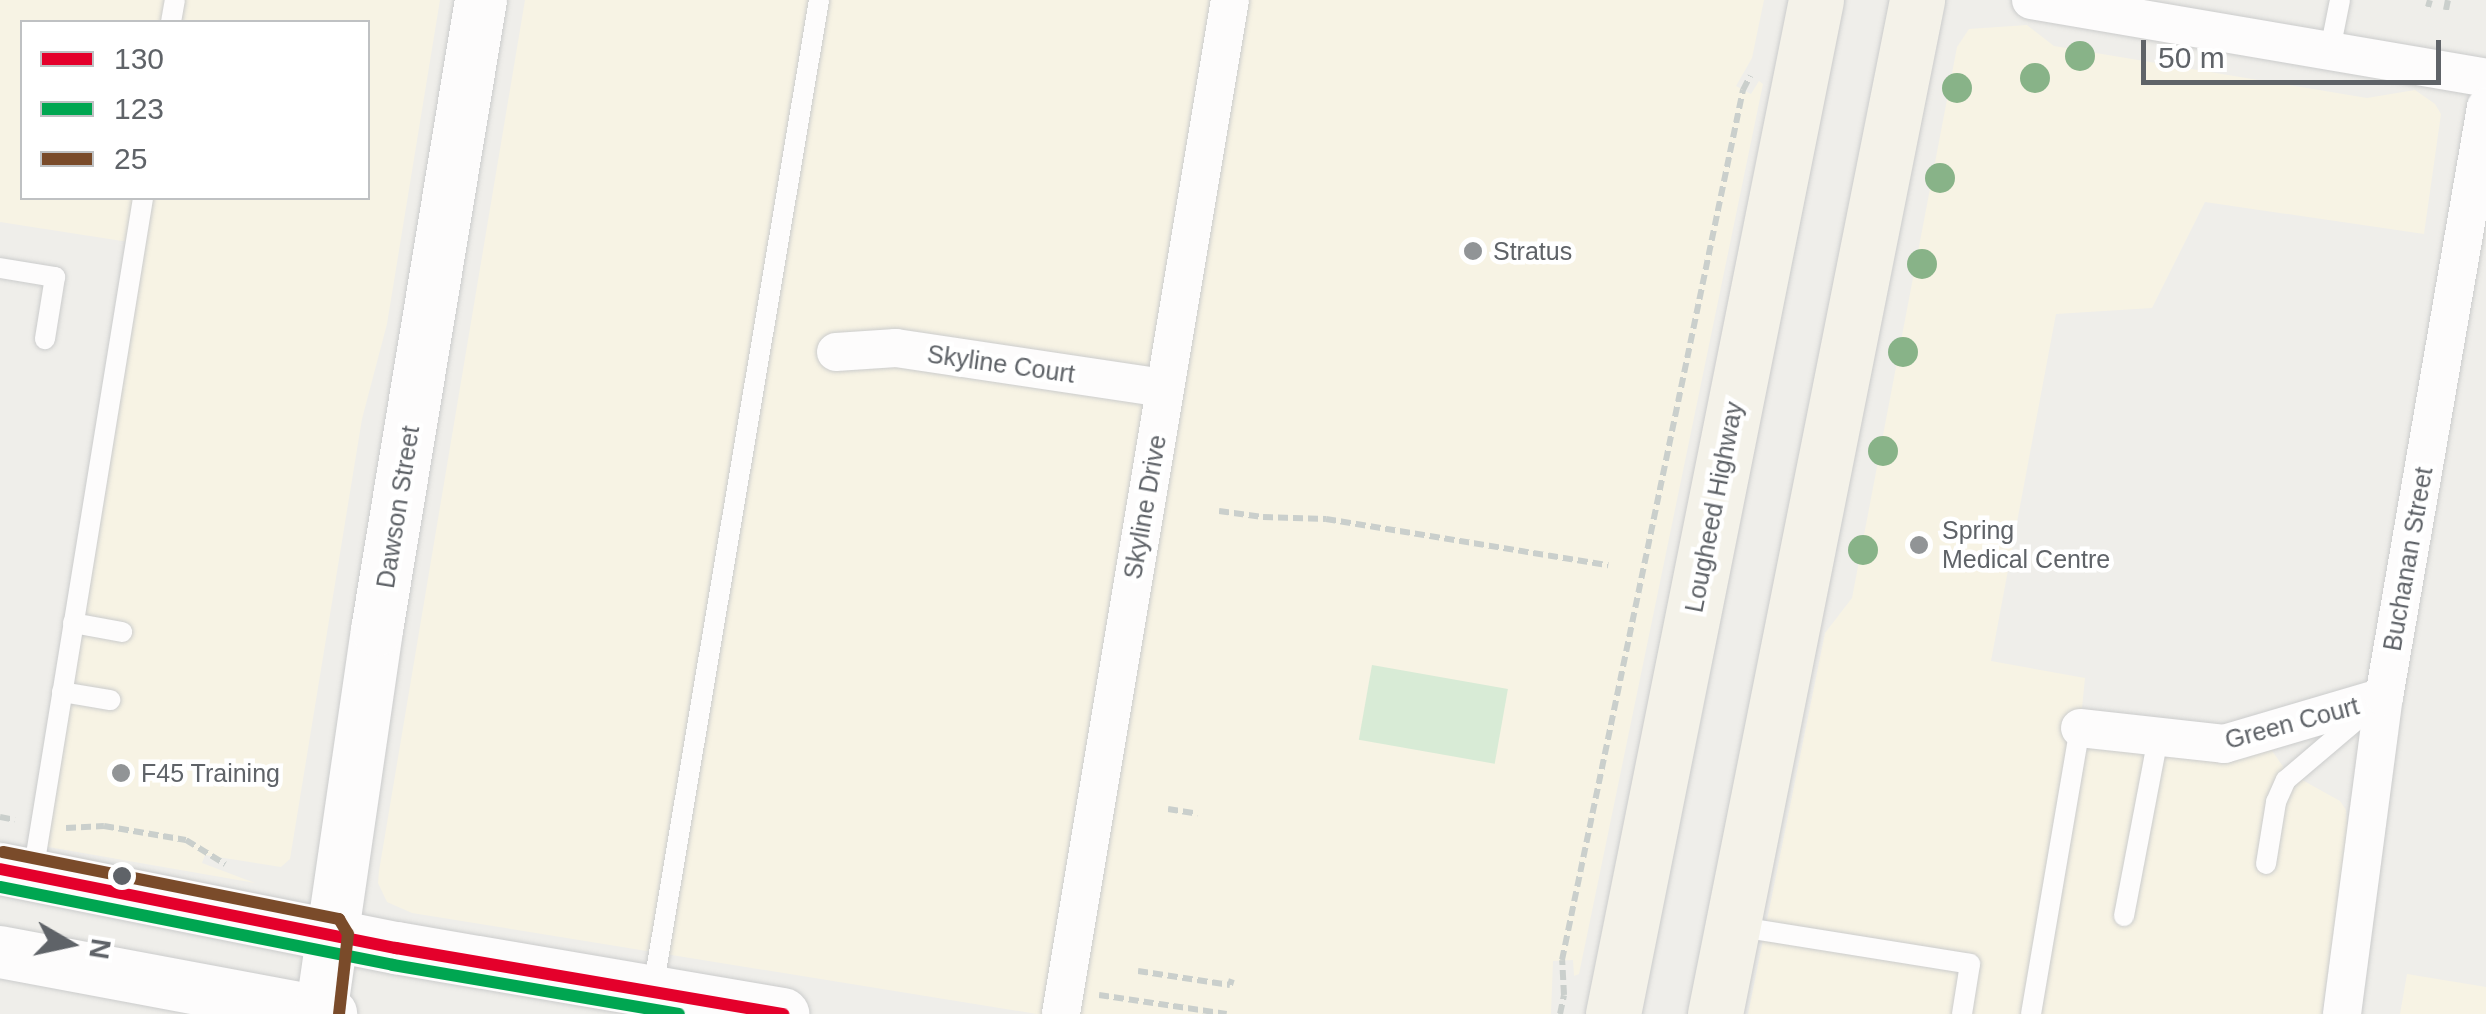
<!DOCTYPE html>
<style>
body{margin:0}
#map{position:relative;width:2486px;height:1014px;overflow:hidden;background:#efeeea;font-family:Arial,sans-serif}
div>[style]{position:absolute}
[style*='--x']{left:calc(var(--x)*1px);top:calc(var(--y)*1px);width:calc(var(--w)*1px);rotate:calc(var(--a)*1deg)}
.commercial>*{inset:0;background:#f7f3e4}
.green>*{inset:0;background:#d8ebd6;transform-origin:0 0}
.path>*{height:6px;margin-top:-3px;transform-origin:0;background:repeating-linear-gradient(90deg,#cacfcc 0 10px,transparent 0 15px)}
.roads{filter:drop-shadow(0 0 2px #cbcccc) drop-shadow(0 0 2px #cbcccc)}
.lane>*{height:20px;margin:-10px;padding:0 10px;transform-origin:10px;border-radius:10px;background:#fdfcfc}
.street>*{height:38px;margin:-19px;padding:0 19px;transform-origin:19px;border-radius:19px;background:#fdfcfc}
.secondary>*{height:52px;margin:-26px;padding:0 26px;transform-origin:26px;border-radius:26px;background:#fdfcfc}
.primary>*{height:55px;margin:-27.5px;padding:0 27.5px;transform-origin:27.5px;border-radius:27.5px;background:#f4f2e9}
.bus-1>*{height:12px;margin:-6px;padding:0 6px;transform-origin:6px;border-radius:6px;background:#e4002b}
.bus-2>*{height:12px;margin:-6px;padding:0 6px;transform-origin:6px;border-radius:6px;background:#00a651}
.bus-3>*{height:12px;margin:-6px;padding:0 6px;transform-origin:6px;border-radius:6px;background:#7a4b2a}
.trees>*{width:30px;height:30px;margin:-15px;border-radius:50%;background:#88b388}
.dots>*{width:28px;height:28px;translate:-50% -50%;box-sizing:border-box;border:5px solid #fff;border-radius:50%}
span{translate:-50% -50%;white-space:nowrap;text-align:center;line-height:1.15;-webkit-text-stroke:9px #fff;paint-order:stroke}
.poi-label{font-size:25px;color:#5f6368}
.left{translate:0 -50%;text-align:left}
.street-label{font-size:25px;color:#5f6368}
.legend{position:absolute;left:20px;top:20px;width:350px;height:180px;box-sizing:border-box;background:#fff;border:2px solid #bfc1c3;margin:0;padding:12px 18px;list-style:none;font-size:30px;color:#5f6368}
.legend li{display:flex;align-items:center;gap:20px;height:50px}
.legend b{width:50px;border:2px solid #bfc1c3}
.north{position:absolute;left:20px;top:894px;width:100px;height:100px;-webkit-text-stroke:8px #fff;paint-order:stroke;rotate:99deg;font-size:28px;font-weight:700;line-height:40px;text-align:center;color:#5f6368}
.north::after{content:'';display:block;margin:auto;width:35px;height:45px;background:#5f6368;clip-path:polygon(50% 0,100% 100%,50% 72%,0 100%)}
.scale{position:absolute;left:2141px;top:40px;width:300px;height:45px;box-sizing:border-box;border:5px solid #5f6368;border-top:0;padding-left:12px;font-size:30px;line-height:35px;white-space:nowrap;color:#5f6368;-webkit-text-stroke:8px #fff;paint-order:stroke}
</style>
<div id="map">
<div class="commercial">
<div style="clip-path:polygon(evenodd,0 0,440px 0,387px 324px,362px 419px,290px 859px,281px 867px,205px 855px,202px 863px,255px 883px,37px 845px,135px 243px,0 222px,0 0,22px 22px,368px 22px,368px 198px,22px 198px,22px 22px)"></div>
<div style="clip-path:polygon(525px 0,1764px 0,1752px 58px,1736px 86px,1751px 94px,1759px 81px,1763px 84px,1579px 974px,1574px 976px,1573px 960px,1553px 961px,1551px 1014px,1037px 1014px,412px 913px,387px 902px,378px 883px,379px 871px)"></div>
<div style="clip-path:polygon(2027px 25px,2054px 46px,2367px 98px,2415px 90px,2435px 104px,2441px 114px,2424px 234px,2205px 202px,2152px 308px,2056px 314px,1991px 661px,2085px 678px,2080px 728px,2262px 736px,2286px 771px,2340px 801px,2346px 810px,2348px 835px,2322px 1014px,1748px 1014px,1825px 633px,1852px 598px,1957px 47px,1969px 29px)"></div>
<div style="clip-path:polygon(2407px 974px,2486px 987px,2486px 1014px,2400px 1014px)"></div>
</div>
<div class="green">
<div style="left:1372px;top:665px;width:138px;height:76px;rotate:10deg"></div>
</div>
<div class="path">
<div style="--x:2428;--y:7;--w:7;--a:-74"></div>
<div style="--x:2446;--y:10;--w:10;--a:-79"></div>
<div style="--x:1219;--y:511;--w:44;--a:7.8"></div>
<div style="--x:1263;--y:517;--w:63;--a:1.8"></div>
<div style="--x:1326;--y:519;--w:286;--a:9.3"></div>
<div style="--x:1168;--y:809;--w:30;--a:9"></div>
<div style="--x:0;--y:817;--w:15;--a:11"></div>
<div style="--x:66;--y:828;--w:38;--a:-3"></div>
<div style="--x:104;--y:826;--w:83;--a:9.7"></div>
<div style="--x:186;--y:840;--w:46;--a:31.6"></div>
<div style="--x:1138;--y:971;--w:93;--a:8.7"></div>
<div style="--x:1230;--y:985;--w:6;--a:-72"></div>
<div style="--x:1099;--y:995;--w:129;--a:8.4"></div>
<div style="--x:1560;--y:1014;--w:19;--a:-78"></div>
<div style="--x:1564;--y:995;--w:35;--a:-93"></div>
<div style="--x:1562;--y:960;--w:889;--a:-78.25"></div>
<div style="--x:1743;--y:90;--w:16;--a:-63"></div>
</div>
<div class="roads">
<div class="lane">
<div style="--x:171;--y:22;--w:22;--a:-80"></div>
<div style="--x:2330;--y:50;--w:51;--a:-78.7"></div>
<div style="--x:0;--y:268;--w:56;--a:9.3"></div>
<div style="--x:55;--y:277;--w:63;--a:99.2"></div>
<div style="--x:73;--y:623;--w:50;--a:10.4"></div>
<div style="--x:62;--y:692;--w:49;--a:9.5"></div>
<div style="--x:2266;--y:864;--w:63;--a:-80.8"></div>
<div style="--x:2276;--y:802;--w:24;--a:-66"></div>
<div style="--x:2286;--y:780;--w:106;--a:-40.4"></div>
<div style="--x:33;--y:873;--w:684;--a:-80.74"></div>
<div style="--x:2124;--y:916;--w:181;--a:-79.2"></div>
<div style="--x:1734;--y:926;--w:239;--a:9.1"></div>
<div style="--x:1970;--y:964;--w:51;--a:99.1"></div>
<div style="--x:653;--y:989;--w:1003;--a:-80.47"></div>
<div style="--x:2031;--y:1014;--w:290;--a:-80.3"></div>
</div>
<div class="street">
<div style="--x:2031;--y:0;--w:462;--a:9.7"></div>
<div style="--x:836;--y:352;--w:60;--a:-3.8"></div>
<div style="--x:896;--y:348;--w:272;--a:8.5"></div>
<div style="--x:2080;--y:728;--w:145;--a:6.3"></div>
<div style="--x:2224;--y:744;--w:167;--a:-16.4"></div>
<div style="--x:1061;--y:1014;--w:1028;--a:-80.54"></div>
<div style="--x:2342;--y:1014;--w:320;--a:-82.5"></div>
<div style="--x:2384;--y:697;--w:599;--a:-80.19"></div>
</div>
<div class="secondary">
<div style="--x:0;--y:869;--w:404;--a:11.3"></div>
<div style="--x:396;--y:948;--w:393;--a:9.7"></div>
<div style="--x:0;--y:952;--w:337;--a:10.6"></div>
<div style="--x:321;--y:1014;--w:388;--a:-81.7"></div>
<div style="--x:377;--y:630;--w:639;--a:-80.63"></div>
</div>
<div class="primary">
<div style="--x:1613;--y:1014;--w:1034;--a:-78.68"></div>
<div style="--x:1715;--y:1014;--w:1034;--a:-78.73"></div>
</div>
</div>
<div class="bus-1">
<div style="--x:0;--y:869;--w:404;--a:11.3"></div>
<div style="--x:396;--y:948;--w:393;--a:9.7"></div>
</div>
<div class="bus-2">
<div style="--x:0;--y:887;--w:401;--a:11.2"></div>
<div style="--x:393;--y:965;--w:290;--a:9.7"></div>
</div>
<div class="bus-3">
<div style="--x:3;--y:852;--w:343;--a:11.3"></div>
<div style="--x:339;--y:919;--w:17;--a:59"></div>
<div style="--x:348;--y:934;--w:81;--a:96.4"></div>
</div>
<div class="trees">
<div style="left:2080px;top:56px"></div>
<div style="left:2035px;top:78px"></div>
<div style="left:1957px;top:88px"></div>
<div style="left:1940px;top:178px"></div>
<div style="left:1922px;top:264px"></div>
<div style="left:1903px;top:352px"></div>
<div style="left:1883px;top:451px"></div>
<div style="left:1863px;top:550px"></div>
</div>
<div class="dots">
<div style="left:1473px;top:251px;background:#919496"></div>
<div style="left:1919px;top:545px;background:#919496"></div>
<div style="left:121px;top:773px;background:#919496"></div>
<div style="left:122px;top:876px;background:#5f6368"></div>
</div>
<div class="poi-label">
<span class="left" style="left:1493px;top:251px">Stratus</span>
<span class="left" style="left:1942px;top:545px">Spring<br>Medical Centre</span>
<span class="left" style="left:141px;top:773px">F45 Training</span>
</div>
<div class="street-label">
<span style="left:1001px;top:364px;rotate:8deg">Skyline Court</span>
<span style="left:398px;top:507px;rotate:-81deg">Dawson Street</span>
<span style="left:1145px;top:507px;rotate:-80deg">Skyline Drive</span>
<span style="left:1714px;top:507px;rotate:-79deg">Lougheed Highway</span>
<span style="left:2408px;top:559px;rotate:-80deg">Buchanan Street</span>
<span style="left:2292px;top:723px;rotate:-15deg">Green Court</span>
</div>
<ul class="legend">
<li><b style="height:12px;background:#e4002b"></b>130</li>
<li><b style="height:12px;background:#00a651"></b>123</li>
<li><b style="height:12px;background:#7a4b2a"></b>25</li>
</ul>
<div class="north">N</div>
<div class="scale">50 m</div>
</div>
